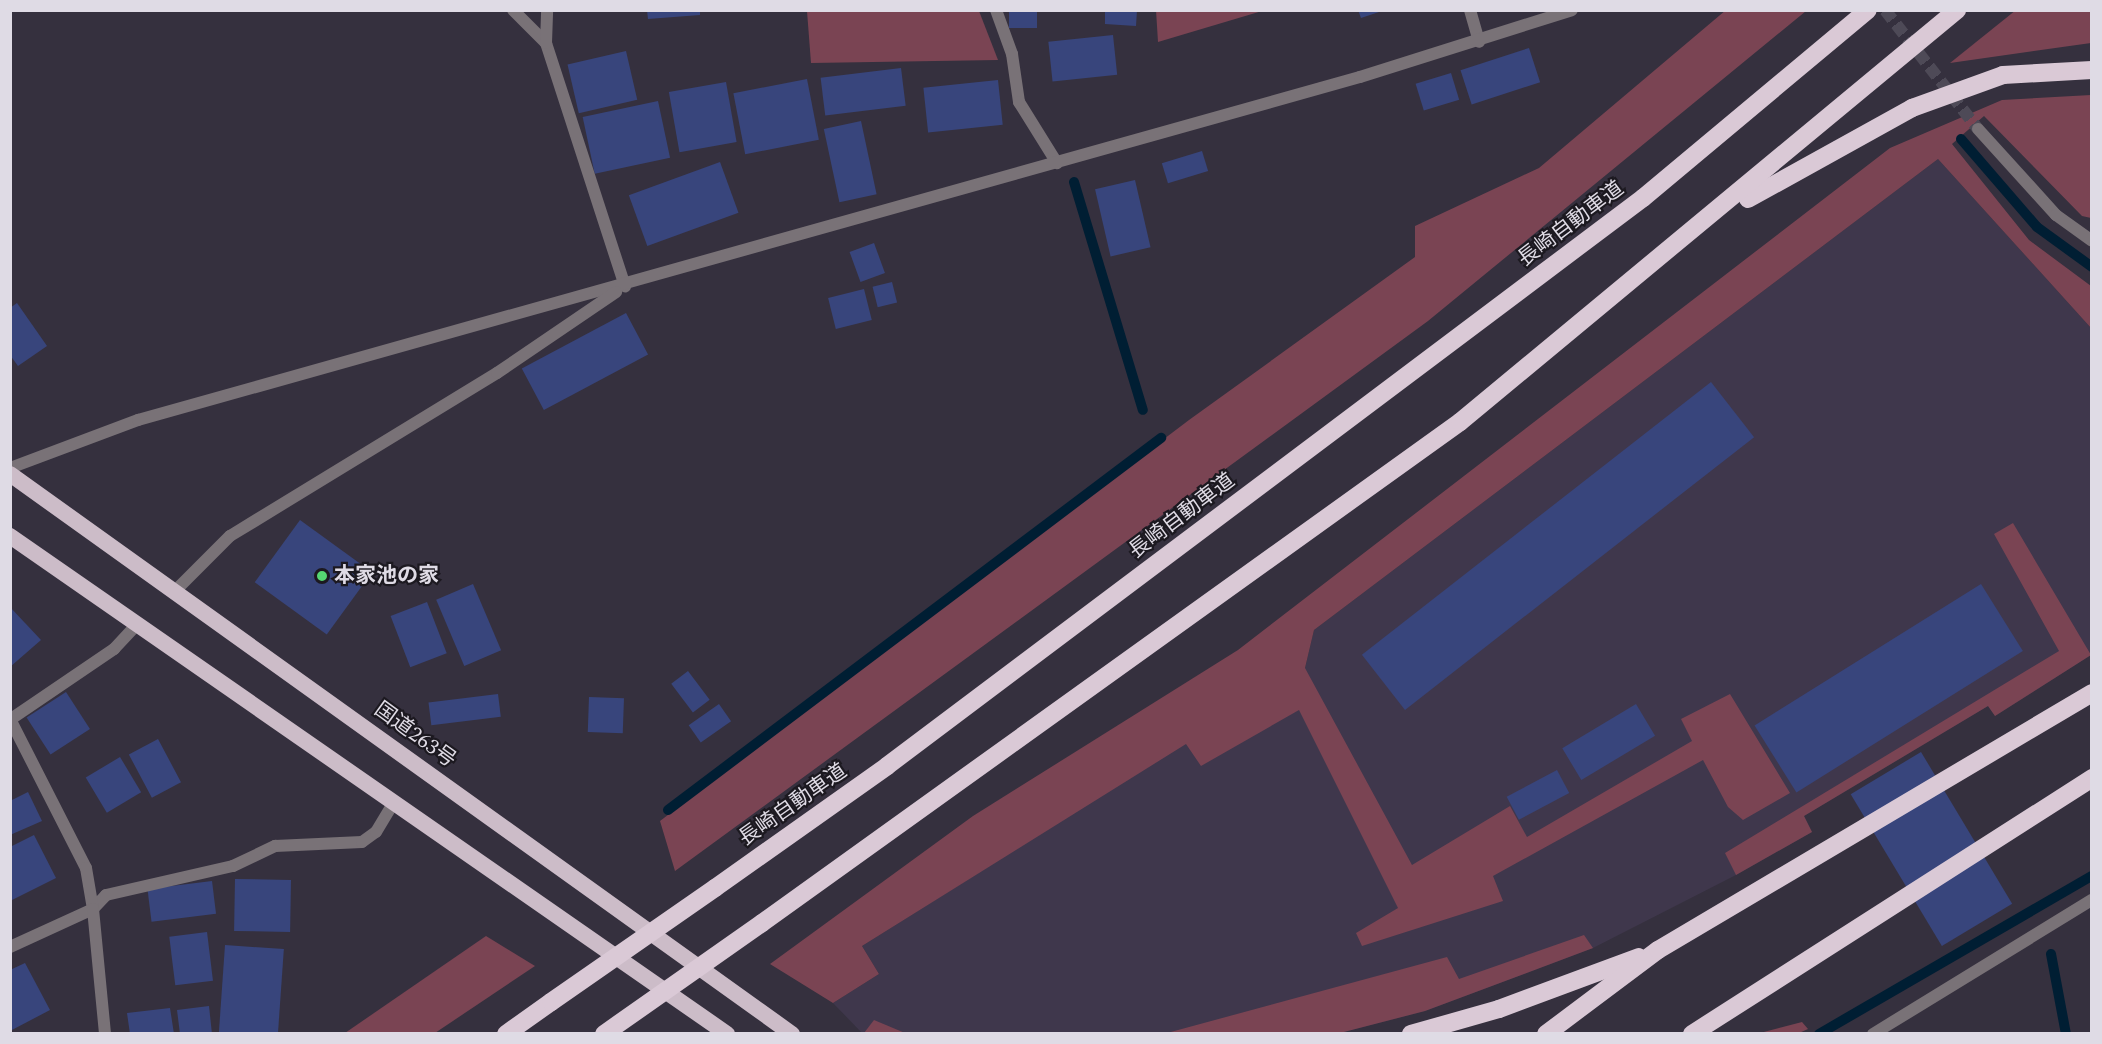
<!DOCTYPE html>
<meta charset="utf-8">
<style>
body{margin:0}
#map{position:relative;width:2102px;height:1044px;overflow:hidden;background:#35303e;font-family:Spectral,"Noto Sans JP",serif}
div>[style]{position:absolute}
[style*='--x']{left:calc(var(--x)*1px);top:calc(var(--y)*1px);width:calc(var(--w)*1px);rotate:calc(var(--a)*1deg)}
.built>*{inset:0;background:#3f374c}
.green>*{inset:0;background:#7a4453}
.stream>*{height:10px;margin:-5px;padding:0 5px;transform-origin:5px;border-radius:5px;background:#001e33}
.building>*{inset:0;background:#38457c;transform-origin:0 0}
.minor-tunnel>*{height:12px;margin-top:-6px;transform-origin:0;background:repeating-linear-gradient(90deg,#4e4a57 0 12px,transparent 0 18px)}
.service>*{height:12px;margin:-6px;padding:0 6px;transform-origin:6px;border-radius:6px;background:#797277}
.minor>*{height:12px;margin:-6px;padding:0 6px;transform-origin:6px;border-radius:6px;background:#797277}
.trunk>*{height:16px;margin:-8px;padding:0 8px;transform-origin:8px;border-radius:8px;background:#ccbcc8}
.motorway>*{height:18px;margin:-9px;padding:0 9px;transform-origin:9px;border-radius:9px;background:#dac9d6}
.motorway-bridge>*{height:18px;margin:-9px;padding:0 9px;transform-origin:9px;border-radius:9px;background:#dac9d6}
.dots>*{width:16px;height:16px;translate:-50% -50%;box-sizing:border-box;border:3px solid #1c1920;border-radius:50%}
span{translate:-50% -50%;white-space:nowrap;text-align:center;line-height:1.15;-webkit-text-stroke:4.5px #1c1920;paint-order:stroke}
.street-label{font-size:21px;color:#dfdbe5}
.poi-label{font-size:21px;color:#dfdbe5;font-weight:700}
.left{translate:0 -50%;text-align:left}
.frame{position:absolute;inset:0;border:12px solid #dfdbe5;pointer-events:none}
</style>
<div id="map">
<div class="built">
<div style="clip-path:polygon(1938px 159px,2091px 328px,2091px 655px,1995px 716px,1988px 706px,1804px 816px,1812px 832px,1736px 875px,1593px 948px,1425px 1011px,1340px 1033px,862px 1033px,833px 1003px,879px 974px,862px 946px,1305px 668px,1314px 630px)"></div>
</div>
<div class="green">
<div style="clip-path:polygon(1156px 10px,1262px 10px,1262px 11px,1158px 42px)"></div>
<div style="clip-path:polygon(1726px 10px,1806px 11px,1428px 321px,675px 871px,660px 821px,1189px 420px,1415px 257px,1415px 226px,1539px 168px)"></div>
<div style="clip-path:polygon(2016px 10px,2091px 11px,2091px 43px,1950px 63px)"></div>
<div style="clip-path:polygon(807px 11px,979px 11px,998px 60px,811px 63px)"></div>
<div style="clip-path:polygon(2091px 95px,2091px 218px,2082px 216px,1984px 116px,1952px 144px,2029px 240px,2091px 286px,2091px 328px,1938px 159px,1314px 630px,1305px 668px,1412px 865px,1510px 806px,1527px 837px,1692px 741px,1681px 719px,1730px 694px,1790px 793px,1743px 820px,1728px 807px,1703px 760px,1493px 876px,1503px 901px,1362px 946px,1356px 933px,1398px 908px,1299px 710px,1201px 766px,1186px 744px,862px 946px,879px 974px,833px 1003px,770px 964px,973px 816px,1238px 650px,1890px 148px,2002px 100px)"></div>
<div style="clip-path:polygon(2013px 523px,2091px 655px,1995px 716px,1988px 706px,1804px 816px,1812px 832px,1736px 875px,1725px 853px,2059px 651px,1994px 534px)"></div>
<div style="clip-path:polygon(1584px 935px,1593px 948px,1425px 1011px,1340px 1033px,1167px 1033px,1447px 957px,1459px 979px)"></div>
<div style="clip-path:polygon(486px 936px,535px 966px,435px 1033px,345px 1033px)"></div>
<div style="clip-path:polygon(874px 1020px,905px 1033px,864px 1033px)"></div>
<div style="clip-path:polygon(1802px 1022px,1808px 1029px,1799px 1033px,1760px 1033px)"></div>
</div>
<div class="stream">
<div style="--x:1961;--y:139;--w:116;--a:49.2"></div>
<div style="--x:2037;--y:227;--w:68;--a:36"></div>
<div style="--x:1074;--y:182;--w:238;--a:73.2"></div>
<div style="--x:668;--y:810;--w:618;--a:-37.04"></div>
<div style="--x:2051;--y:954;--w:81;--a:79.4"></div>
<div style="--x:1819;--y:1034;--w:315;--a:-30.1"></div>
</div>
<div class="building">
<div style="clip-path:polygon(647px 10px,700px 10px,700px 15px,648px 19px)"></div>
<div style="left:1009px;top:10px;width:28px;height:18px"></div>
<div style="clip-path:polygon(1105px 10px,1137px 10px,1136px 26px,1105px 24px)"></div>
<div style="clip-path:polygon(1358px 10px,1382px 10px,1382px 11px,1361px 18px)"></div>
<div style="left:1113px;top:35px;width:40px;height:65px;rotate:84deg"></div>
<div style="left:1529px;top:48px;width:36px;height:72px;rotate:72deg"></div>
<div style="left:626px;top:51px;width:50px;height:60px;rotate:77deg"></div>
<div style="left:901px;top:68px;width:38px;height:81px;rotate:83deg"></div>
<div style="left:1451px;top:73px;width:28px;height:37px;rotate:73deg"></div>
<div style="left:807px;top:79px;width:62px;height:75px;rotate:79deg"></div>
<div style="left:998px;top:80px;width:45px;height:75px;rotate:84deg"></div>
<div style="left:726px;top:82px;width:61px;height:58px;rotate:80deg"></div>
<div style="left:658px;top:101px;width:58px;height:77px;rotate:78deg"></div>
<div style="left:861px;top:121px;width:75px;height:38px;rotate:78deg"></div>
<div style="left:1202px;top:151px;width:21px;height:42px;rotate:73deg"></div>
<div style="left:720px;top:162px;width:54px;height:97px;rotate:70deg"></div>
<div style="left:1135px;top:180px;width:69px;height:41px;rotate:77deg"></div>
<div style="left:874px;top:243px;width:32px;height:26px;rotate:70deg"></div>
<div style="left:892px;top:282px;width:21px;height:20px;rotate:76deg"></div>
<div style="left:864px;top:289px;width:32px;height:37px;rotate:76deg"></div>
<div style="clip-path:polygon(17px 303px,47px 346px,18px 366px,10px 355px,10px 308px)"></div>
<div style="left:626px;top:313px;width:47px;height:118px;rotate:62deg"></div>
<div style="left:1711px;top:382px;width:70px;height:443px;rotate:52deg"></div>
<div style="left:300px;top:520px;width:89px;height:77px;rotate:36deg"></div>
<div style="left:473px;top:584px;width:72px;height:40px;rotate:67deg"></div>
<div style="left:1981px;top:584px;width:79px;height:267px;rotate:58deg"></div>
<div style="left:427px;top:602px;width:55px;height:39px;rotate:69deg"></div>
<div style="clip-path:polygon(10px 607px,41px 640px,10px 667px)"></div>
<div style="left:688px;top:671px;width:36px;height:21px;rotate:53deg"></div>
<div style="left:66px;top:692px;width:44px;height:47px;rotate:57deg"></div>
<div style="left:498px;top:694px;width:23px;height:70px;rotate:83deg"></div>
<div style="left:589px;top:697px;width:35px;height:35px;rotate:2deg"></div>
<div style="left:719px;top:704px;width:21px;height:37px;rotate:55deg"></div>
<div style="left:1636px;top:704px;width:37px;height:86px;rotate:59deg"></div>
<div style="left:158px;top:739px;width:49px;height:33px;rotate:62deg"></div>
<div style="left:1921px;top:752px;width:177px;height:82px;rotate:59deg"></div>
<div style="left:120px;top:757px;width:41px;height:40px;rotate:59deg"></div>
<div style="left:1557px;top:770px;width:26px;height:57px;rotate:62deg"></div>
<div style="clip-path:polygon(28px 792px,42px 821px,10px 835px,10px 801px)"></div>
<div style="clip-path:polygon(34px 835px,56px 878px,10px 901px,10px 847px)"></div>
<div style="left:235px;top:879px;width:56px;height:52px;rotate:1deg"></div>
<div style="left:212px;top:881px;width:33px;height:65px;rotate:83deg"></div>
<div style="left:207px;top:932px;width:49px;height:38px;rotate:83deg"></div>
<div style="left:225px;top:945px;width:59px;height:89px;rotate:4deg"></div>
<div style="clip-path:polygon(25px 963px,50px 1010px,10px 1031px,10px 970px)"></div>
<div style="clip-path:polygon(209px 1006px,212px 1034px,180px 1034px,177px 1010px)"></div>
<div style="clip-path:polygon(170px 1008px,174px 1034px,130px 1034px,127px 1013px)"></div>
</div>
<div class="minor-tunnel">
<div style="--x:1885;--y:10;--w:151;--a:52"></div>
</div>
<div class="service">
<div style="--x:996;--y:10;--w:47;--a:70"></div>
<div style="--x:1012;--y:54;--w:49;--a:81.7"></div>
<div style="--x:1019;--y:102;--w:72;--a:58.1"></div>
<div style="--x:11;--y:719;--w:125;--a:-34.2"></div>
<div style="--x:114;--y:649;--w:34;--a:-47"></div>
<div style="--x:93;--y:909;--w:19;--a:-47"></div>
<div style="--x:106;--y:895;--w:130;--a:-12.9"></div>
<div style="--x:233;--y:866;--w:47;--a:-25.5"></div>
<div style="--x:275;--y:846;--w:87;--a:-2.6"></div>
<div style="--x:362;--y:842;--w:17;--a:-36"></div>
<div style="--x:376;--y:832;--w:35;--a:-59"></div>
</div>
<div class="minor">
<div style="--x:513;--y:10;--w:47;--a:45"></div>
<div style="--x:546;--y:43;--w:256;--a:72"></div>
<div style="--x:1470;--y:10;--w:33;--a:74"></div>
<div style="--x:546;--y:43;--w:33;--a:-88"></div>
<div style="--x:1978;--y:129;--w:116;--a:47.8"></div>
<div style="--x:2056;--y:215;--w:44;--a:35.8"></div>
<div style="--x:10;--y:468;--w:137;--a:-20.6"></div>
<div style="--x:138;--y:420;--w:1269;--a:-15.68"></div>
<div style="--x:1360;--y:77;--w:222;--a:-17.5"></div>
<div style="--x:175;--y:591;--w:78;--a:-45"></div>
<div style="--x:230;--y:536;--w:313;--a:-31.4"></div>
<div style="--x:497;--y:373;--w:144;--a:-34.2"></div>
<div style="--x:10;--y:719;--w:167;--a:63"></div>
<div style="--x:86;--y:868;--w:42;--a:80.3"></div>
<div style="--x:10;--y:947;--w:91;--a:-24.6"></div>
<div style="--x:93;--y:909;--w:126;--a:84.5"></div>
<div style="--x:1873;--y:1034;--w:257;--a:-31.5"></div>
</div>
<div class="trunk">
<div style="--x:10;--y:474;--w:962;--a:35.61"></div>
<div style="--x:10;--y:536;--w:873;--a:34.78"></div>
</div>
<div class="motorway">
<div style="--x:1748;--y:199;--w:188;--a:-29"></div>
<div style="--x:1912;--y:108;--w:97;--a:-19.9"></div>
<div style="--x:2003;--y:75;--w:89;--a:-3.2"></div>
<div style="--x:715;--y:888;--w:211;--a:-35.3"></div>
<div style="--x:887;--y:766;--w:946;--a:-36.92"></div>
<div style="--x:1643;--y:198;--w:293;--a:-39.9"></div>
<div style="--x:762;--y:923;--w:859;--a:-35.67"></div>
<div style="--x:1460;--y:422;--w:646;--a:-39.66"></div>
<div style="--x:506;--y:1034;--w:55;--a:-35.4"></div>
<div style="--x:1411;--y:1034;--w:91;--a:-15.9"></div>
<div style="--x:1499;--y:1009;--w:149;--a:-20.4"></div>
<div style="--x:1546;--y:1034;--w:140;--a:-36.9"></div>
<div style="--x:1658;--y:950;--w:504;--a:-30.63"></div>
<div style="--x:1692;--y:1034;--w:475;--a:-32.6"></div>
</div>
<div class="motorway-bridge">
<div style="--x:551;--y:1002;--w:200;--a:-34.8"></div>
<div style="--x:604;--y:1034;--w:193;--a:-35.1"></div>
</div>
<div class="dots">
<div style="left:322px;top:576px;background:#55d672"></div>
</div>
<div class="street-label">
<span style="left:1571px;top:224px;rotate:-37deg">長崎自動車道</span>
<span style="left:1182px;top:516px;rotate:-37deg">長崎自動車道</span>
<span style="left:415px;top:735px;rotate:36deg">国道263号</span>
<span style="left:793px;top:805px;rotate:-35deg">長崎自動車道</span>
</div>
<div class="poi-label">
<span class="left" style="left:334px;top:576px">本家池の家</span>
</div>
<div class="frame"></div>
</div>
